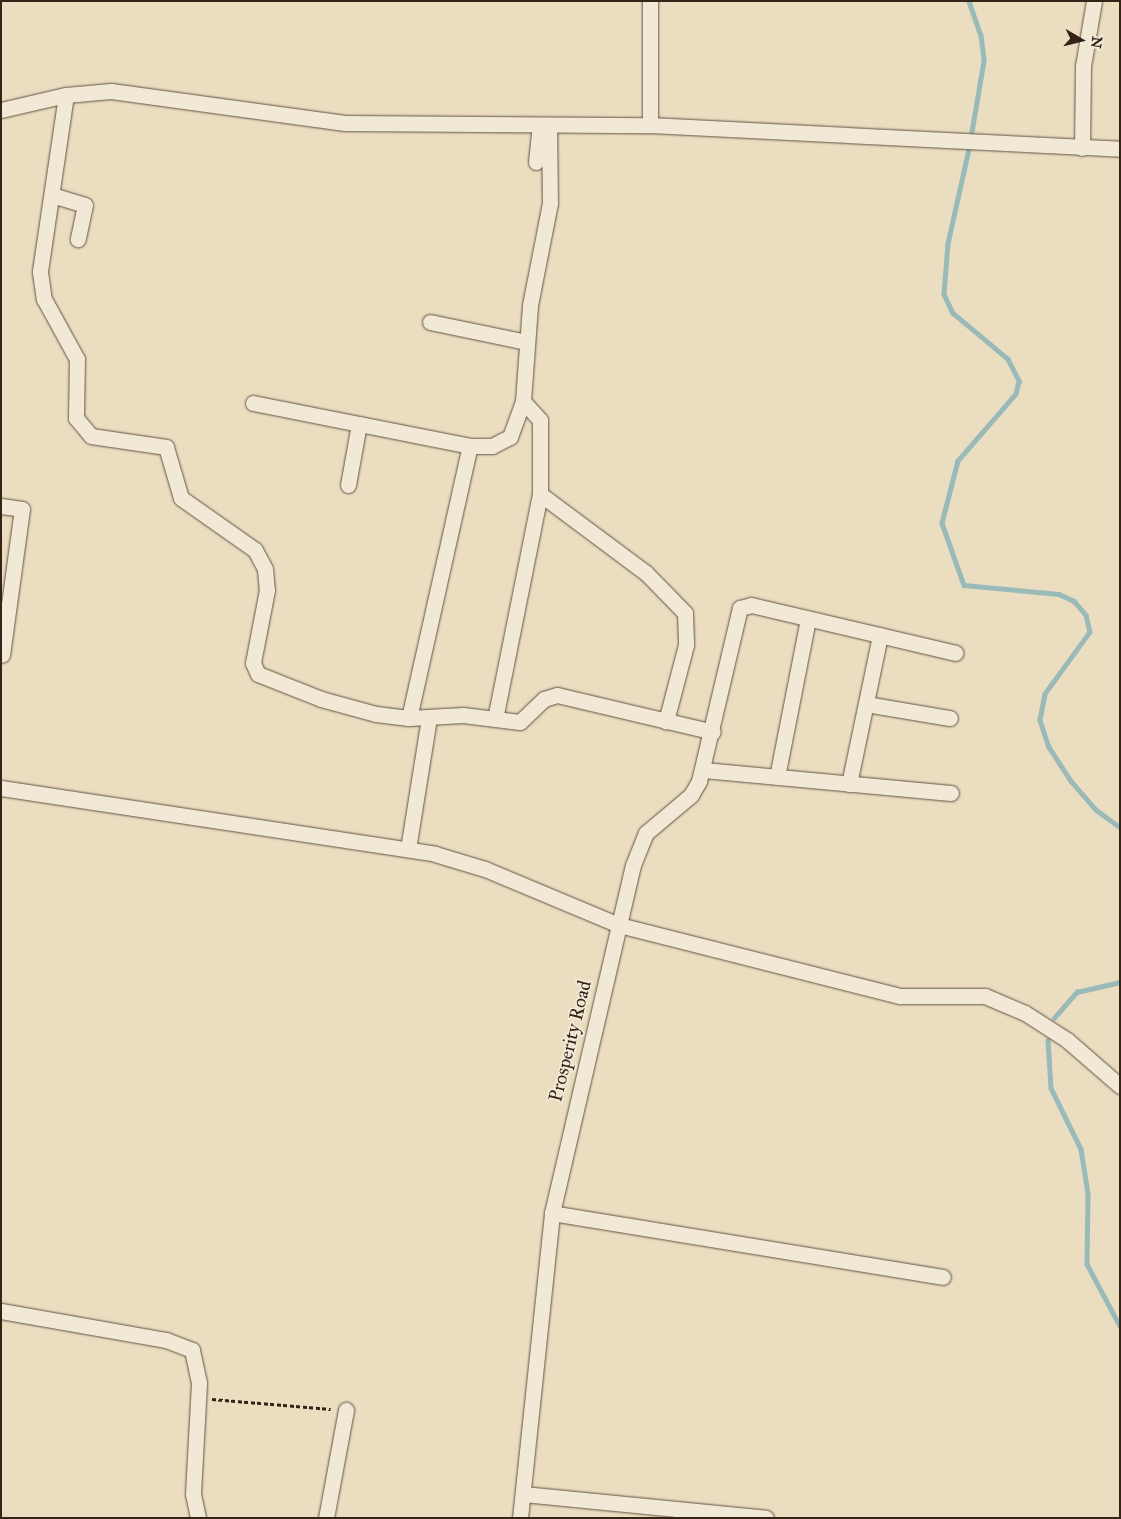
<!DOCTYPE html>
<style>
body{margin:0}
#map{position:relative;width:1121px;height:1519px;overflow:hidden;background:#eaddc0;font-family:"IM FELL Great Primer",serif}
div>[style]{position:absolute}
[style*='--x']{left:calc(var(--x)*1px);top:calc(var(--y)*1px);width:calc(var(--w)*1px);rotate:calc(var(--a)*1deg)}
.stream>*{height:4.5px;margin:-2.25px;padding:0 2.25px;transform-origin:2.25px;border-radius:2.25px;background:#9ababa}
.path>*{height:2.5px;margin-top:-1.25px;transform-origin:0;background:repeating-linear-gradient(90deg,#352317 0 4px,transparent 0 6.5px)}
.roads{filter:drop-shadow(0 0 1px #625241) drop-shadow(0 0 1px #625241)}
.minor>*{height:15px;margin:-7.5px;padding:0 7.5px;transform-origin:7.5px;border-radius:7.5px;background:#f1e9d6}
span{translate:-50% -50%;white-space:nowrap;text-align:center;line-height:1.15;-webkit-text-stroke:4px #f1e9d6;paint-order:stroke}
.street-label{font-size:19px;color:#352317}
.frame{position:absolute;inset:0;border:2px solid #352317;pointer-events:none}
.north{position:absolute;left:1056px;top:15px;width:50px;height:50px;-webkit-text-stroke:4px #f1e9d6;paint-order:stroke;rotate:98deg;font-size:14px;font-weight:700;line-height:20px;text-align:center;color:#352317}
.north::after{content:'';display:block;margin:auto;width:18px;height:22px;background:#352317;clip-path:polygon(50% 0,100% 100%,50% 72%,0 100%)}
</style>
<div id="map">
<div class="stream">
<div style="--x:969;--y:1;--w:36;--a:71"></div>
<div style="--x:981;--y:35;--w:26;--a:83"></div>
<div style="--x:984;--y:61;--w:72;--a:99.6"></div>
<div style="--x:969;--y:149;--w:97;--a:102.5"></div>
<div style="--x:948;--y:244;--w:50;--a:94.6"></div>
<div style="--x:944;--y:294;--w:21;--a:65"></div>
<div style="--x:953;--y:313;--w:72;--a:39.9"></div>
<div style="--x:1008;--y:359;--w:25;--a:63"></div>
<div style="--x:1019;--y:381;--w:13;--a:103"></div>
<div style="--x:1016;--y:394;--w:89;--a:130.9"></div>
<div style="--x:958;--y:461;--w:64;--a:104.5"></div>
<div style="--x:942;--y:523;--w:66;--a:70.5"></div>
<div style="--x:964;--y:585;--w:95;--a:5.4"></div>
<div style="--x:1059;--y:594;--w:17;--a:25"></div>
<div style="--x:1074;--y:601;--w:18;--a:49"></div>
<div style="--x:1086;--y:615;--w:17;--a:77"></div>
<div style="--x:1090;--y:632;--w:77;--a:126"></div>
<div style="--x:1045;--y:694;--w:26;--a:101"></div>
<div style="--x:1040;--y:720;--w:28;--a:72"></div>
<div style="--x:1049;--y:747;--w:40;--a:57.1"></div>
<div style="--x:1071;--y:781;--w:37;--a:49"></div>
<div style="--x:1095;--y:809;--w:31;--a:36"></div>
<div style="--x:1054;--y:1018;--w:35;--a:-49"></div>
<div style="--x:1077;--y:992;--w:44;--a:-13.1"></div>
<div style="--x:1048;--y:1040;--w:48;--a:86.4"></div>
<div style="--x:1051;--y:1088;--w:68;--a:63.8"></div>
<div style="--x:1081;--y:1149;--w:45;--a:81"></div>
<div style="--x:1088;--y:1193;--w:71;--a:90.8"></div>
<div style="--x:1087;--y:1264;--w:70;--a:62"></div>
</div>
<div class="path">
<div style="--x:212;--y:1399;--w:119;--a:4.8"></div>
</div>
<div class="roads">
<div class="minor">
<div style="--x:66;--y:95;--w:179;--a:98.4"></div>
<div style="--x:40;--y:272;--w:27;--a:82"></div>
<div style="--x:44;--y:299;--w:68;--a:61.2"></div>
<div style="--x:77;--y:359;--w:59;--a:91"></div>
<div style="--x:76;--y:418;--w:23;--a:50"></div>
<div style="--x:91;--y:436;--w:76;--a:8.3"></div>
<div style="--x:166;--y:447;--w:53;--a:73.6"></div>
<div style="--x:181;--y:498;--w:90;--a:35.1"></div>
<div style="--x:255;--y:550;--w:21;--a:62"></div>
<div style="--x:265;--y:569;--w:21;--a:85"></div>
<div style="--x:267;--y:590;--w:74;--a:100.9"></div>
<div style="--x:253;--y:663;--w:12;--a:66"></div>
<div style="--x:258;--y:674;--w:68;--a:21.6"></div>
<div style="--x:321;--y:699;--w:57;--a:15.3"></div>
<div style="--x:376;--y:714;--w:33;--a:7"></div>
<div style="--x:409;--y:718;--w:54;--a:-3.2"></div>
<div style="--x:463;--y:715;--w:57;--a:7"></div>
<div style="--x:520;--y:722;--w:33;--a:-44"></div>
<div style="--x:544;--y:699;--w:14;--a:-17"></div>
<div style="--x:557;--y:695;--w:160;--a:13.3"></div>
<div style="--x:1;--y:110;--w:67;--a:-13"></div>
<div style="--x:66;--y:95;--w:45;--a:-5.1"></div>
<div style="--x:111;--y:91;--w:236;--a:7.8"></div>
<div style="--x:345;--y:123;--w:305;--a:0.4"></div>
<div style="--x:650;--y:125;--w:471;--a:2.9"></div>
<div style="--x:650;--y:125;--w:124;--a:-90"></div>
<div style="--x:1082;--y:148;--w:82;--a:-89.3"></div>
<div style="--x:1083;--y:66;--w:66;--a:-80.4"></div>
<div style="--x:536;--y:162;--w:37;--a:-84"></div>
<div style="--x:52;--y:195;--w:34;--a:17"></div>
<div style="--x:85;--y:205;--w:35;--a:102"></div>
<div style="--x:430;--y:322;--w:99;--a:11.7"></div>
<div style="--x:253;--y:403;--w:221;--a:11.2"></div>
<div style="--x:470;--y:446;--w:22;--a:0"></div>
<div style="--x:492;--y:446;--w:20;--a:-27"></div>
<div style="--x:510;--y:437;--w:38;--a:-70"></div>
<div style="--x:523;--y:401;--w:96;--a:-85.8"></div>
<div style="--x:530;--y:305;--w:104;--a:-78.9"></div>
<div style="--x:550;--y:203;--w:78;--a:-90.7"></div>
<div style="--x:348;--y:485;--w:62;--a:-79.8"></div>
<div style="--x:540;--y:494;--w:132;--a:36.7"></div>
<div style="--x:646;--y:573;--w:56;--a:45.7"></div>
<div style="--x:685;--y:613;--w:32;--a:88"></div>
<div style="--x:686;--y:645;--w:79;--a:104.7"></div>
<div style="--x:1;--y:506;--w:21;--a:8"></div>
<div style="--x:22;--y:509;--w:147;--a:97.8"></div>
<div style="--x:866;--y:704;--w:85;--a:9.5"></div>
<div style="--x:409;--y:718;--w:279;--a:-77.4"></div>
<div style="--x:495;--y:719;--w:229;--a:-78.7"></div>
<div style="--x:540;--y:494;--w:74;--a:-90"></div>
<div style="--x:540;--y:420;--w:25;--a:-132"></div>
<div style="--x:703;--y:770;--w:249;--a:5.3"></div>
<div style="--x:777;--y:777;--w:161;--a:-78.9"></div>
<div style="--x:849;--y:784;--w:152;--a:-78.2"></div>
<div style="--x:1;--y:788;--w:439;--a:8.6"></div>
<div style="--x:435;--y:854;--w:52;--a:16.7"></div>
<div style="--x:485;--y:869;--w:145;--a:22.7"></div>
<div style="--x:619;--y:925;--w:290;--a:14.2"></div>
<div style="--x:900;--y:996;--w:85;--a:0"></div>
<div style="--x:985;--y:996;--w:43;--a:23"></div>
<div style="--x:1025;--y:1013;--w:50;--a:32.7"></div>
<div style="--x:1067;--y:1040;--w:70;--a:41"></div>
<div style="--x:408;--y:849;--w:133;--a:-80.9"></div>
<div style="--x:552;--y:1213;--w:396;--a:9.3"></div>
<div style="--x:1;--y:1311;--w:168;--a:10"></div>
<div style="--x:166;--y:1340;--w:28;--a:21"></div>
<div style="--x:192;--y:1350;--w:34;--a:78"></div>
<div style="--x:199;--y:1383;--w:111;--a:93.1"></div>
<div style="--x:193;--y:1494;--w:25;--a:78"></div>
<div style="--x:523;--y:1494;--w:244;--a:5.6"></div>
<div style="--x:326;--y:1518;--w:110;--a:-79.5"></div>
<div style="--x:520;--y:1518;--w:307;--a:-84"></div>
<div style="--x:552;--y:1213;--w:357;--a:-76.9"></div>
<div style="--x:633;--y:865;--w:35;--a:-68"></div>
<div style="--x:646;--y:833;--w:59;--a:-40.2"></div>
<div style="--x:691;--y:795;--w:16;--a:-60"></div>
<div style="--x:699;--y:781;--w:178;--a:-76.7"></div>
<div style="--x:740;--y:608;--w:11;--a:-15"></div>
<div style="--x:751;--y:605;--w:210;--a:13.2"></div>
</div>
</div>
<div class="street-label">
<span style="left:570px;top:1041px;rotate:-76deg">Prosperity Road</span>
</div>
<div class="frame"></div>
<div class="north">N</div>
</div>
